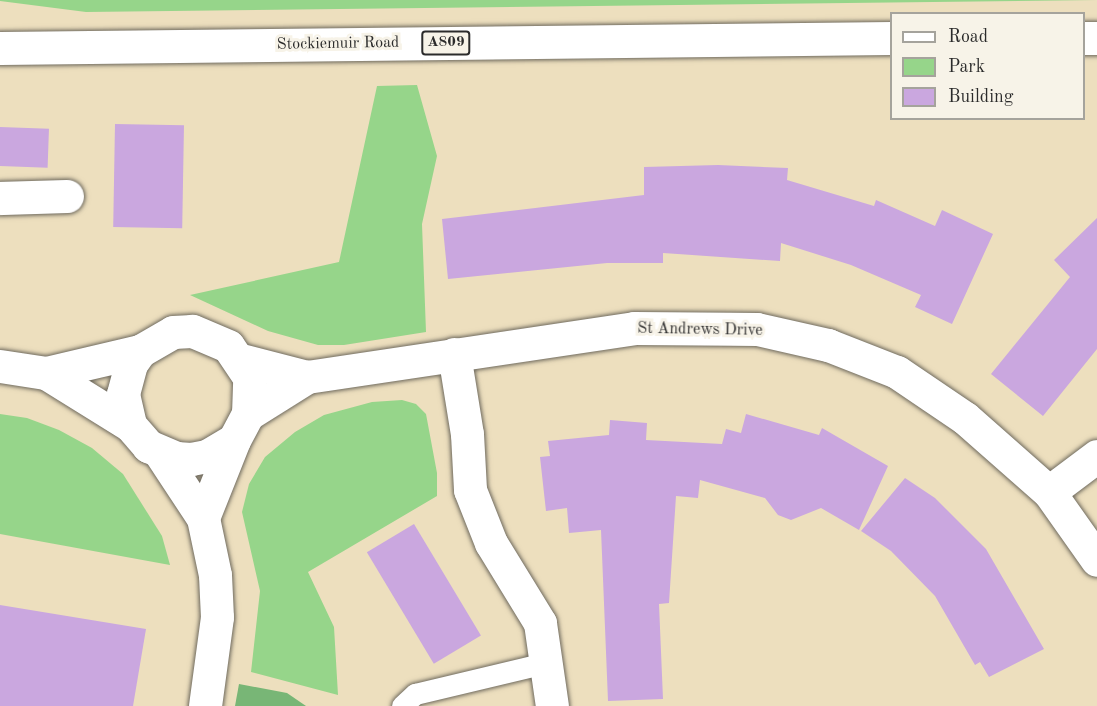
<!DOCTYPE html>
<style>
body{margin:0}
#map{position:relative;width:1097px;height:706px;overflow:hidden;background:#eddfbe;font-family:"Old Standard TT",serif}
div>[style]{position:absolute}
[style*='--x']{left:calc(var(--x)*1px);top:calc(var(--y)*1px);width:calc(var(--w)*1px);rotate:calc(var(--a)*1deg)}
.green>*{inset:0;background:#96d58a}
.forest>*{inset:0;background:#78b676}
.building>*{inset:0;background:#caa7df;transform-origin:0 0}
.roads{filter:drop-shadow(0 0 2px #6f6a5e) drop-shadow(0 0 2px #6f6a5e)}
.lane>*{height:21px;margin:-10.5px;padding:0 10.5px;transform-origin:10.5px;border-radius:10.5px;background:#fff}
.street>*{height:33px;margin:-16.5px;padding:0 16.5px;transform-origin:16.5px;border-radius:16.5px;background:#fff}
.secondary>*{height:33px;margin:-16.5px;padding:0 16.5px;transform-origin:16.5px;border-radius:16.5px;background:#fff}
.primary>*{height:33px;margin:-16.5px;padding:0 16.5px;transform-origin:16.5px;border-radius:16.5px;background:#fff}
span{translate:-50% -50%;white-space:nowrap;text-align:center;line-height:1.15;-webkit-text-stroke:6px #f7f3e8;paint-order:stroke}
.shield-label span{padding:2px 4px;background:#f7f3e8;border:2px solid;border-radius:4px;-webkit-text-stroke-width:0}
.shield-label{font-size:15px;color:#2b2b2b;font-weight:700}
.street-label{font-size:16px;color:#2b2b2b}
.legend{position:absolute;left:890px;top:12px;width:195px;height:108px;box-sizing:border-box;background:#f7f3e8;border:2px solid #a5a39c;margin:0;padding:8px 10px;list-style:none;font-size:18px;color:#2b2b2b}
.legend li{display:flex;align-items:center;gap:12px;height:30px}
.legend b{width:30px;border:2px solid #a5a39c}
</style>
<div id="map">
<div class="green">
<div style="clip-path:polygon(1097px 0,86px 12px,0 1px,0 0)"></div>
<div style="clip-path:polygon(417px 85px,437px 156px,422px 224px,426px 332px,344px 345px,318px 345px,268px 331px,190px 295px,339px 262px,377px 86px)"></div>
<div style="clip-path:polygon(402px 400px,416px 404px,426px 414px,437px 473px,437px 496px,308px 572px,334px 627px,338px 695px,251px 672px,260px 591px,242px 512px,249px 484px,265px 457px,295px 432px,324px 415px,372px 402px)"></div>
<div style="clip-path:polygon(0 414px,27px 418px,59px 430px,92px 448px,123px 474px,162px 536px,170px 565px,0 534px)"></div>
</div>
<div class="forest">
<div style="clip-path:polygon(239px 684px,287px 693px,306px 706px,235px 706px)"></div>
</div>
<div class="building">
<div style="left:115px;top:124px;width:69px;height:103px;rotate:1deg"></div>
<div style="left:0;top:127px;width:49px;height:39px;rotate:2deg"></div>
<div style="clip-path:polygon(718px 165px,788px 168px,787px 180px,874px 206px,876px 200px,935px 226px,942px 210px,993px 234px,952px 324px,915px 307px,921px 295px,851px 265px,781px 243px,780px 261px,663px 253px,663px 263px,607px 263px,448px 279px,442px 219px,644px 195px,644px 167px)"></div>
<div style="clip-path:polygon(1097px 218px,1097px 349px,1043px 416px,991px 374px,1070px 277px,1054px 260px)"></div>
<div style="clip-path:polygon(746px 414px,819px 435px,822px 428px,888px 466px,859px 530px,821px 508px,791px 520px,778px 515px,765px 498px,700px 480px,698px 498px,676px 496px,669px 603px,659px 604px,663px 699px,608px 701px,601px 530px,569px 533px,567px 508px,546px 511px,540px 457px,550px 456px,548px 441px,609px 435px,610px 420px,647px 423px,646px 440px,722px 444px,726px 429px,741px 433px)"></div>
<div style="clip-path:polygon(905px 478px,935px 498px,986px 549px,1044px 649px,989px 677px,980px 662px,975px 665px,935px 596px,891px 551px,861px 531px)"></div>
<div style="left:414px;top:524px;width:130px;height:55px;rotate:59deg"></div>
<div style="clip-path:polygon(0 605px,146px 629px,133px 706px,0 706px)"></div>
</div>
<div class="roads">
<div class="lane">
<div style="--x:402;--y:706;--w:18;--a:-43"></div>
<div style="--x:415;--y:694;--w:138;--a:-13.4"></div>
</div>
<div class="street">
<div style="--x:0;--y:198;--w:67;--a:-1.7"></div>
<div style="--x:454;--y:354;--w:81;--a:80.8"></div>
<div style="--x:467;--y:434;--w:56;--a:86.9"></div>
<div style="--x:470;--y:490;--w:57;--a:68.4"></div>
<div style="--x:491;--y:543;--w:94;--a:58.5"></div>
<div style="--x:540;--y:623;--w:84;--a:81.8"></div>
<div style="--x:241;--y:360;--w:68;--a:14.4"></div>
<div style="--x:307;--y:377;--w:331;--a:-8.5"></div>
<div style="--x:634;--y:328;--w:123;--a:0.5"></div>
<div style="--x:757;--y:329;--w:73;--a:12.7"></div>
<div style="--x:828;--y:345;--w:74;--a:21.4"></div>
<div style="--x:897;--y:372;--w:82;--a:34.1"></div>
<div style="--x:965;--y:418;--w:112;--a:41.4"></div>
<div style="--x:1049;--y:492;--w:83;--a:54.8"></div>
<div style="--x:248;--y:414;--w:70;--a:-32.1"></div>
<div style="--x:1049;--y:492;--w:60;--a:-36.9"></div>
</div>
<div class="secondary">
<div style="--x:0;--y:366;--w:47;--a:8.7"></div>
<div style="--x:46;--y:373;--w:99;--a:31.8"></div>
<div style="--x:46;--y:373;--w:97;--a:-13.2"></div>
<div style="--x:160;--y:453;--w:78;--a:56.5"></div>
<div style="--x:203;--y:518;--w:58;--a:78.1"></div>
<div style="--x:215;--y:575;--w:42;--a:87.3"></div>
<div style="--x:217;--y:617;--w:90;--a:97.7"></div>
<div style="--x:203;--y:518;--w:84;--a:-68.3"></div>
<div style="--x:234;--y:440;--w:30;--a:-62"></div>
<div style="--x:248;--y:414;--w:37;--a:-88"></div>
<div style="--x:249;--y:377;--w:37;--a:-124"></div>
<div style="--x:228;--y:346;--w:39;--a:-157"></div>
<div style="--x:192;--y:331;--w:19;--a:177"></div>
<div style="--x:173;--y:332;--w:38;--a:150"></div>
<div style="--x:140;--y:351;--w:16;--a:125"></div>
<div style="--x:131;--y:364;--w:31;--a:105"></div>
<div style="--x:123;--y:394;--w:32;--a:77"></div>
<div style="--x:130;--y:425;--w:28;--a:49"></div>
<div style="--x:148;--y:446;--w:30;--a:23"></div>
<div style="--x:176;--y:458;--w:15;--a:4"></div>
<div style="--x:191;--y:459;--w:16;--a:-11"></div>
<div style="--x:207;--y:456;--w:31;--a:-31"></div>
</div>
<div class="primary">
<div style="--x:1084;--y:38;--w:13;--a:0"></div>
<div style="--x:0;--y:48;--w:892;--a:-0.64"></div>
</div>
</div>
<div class="shield-label">
<span style="left:446px;top:43px">A809</span>
</div>
<div class="street-label">
<span style="left:338px;top:44px;rotate:-1deg">Stockiemuir Road</span>
<span style="left:700px;top:330px;rotate:1deg">St Andrews Drive</span>
</div>
<ul class="legend">
<li><b style="height:8px;background:#fff"></b>Road</li>
<li><b style="height:16px;background:#96d58a"></b>Park</li>
<li><b style="height:16px;background:#caa7df"></b>Building</li>
</ul>
</div>
